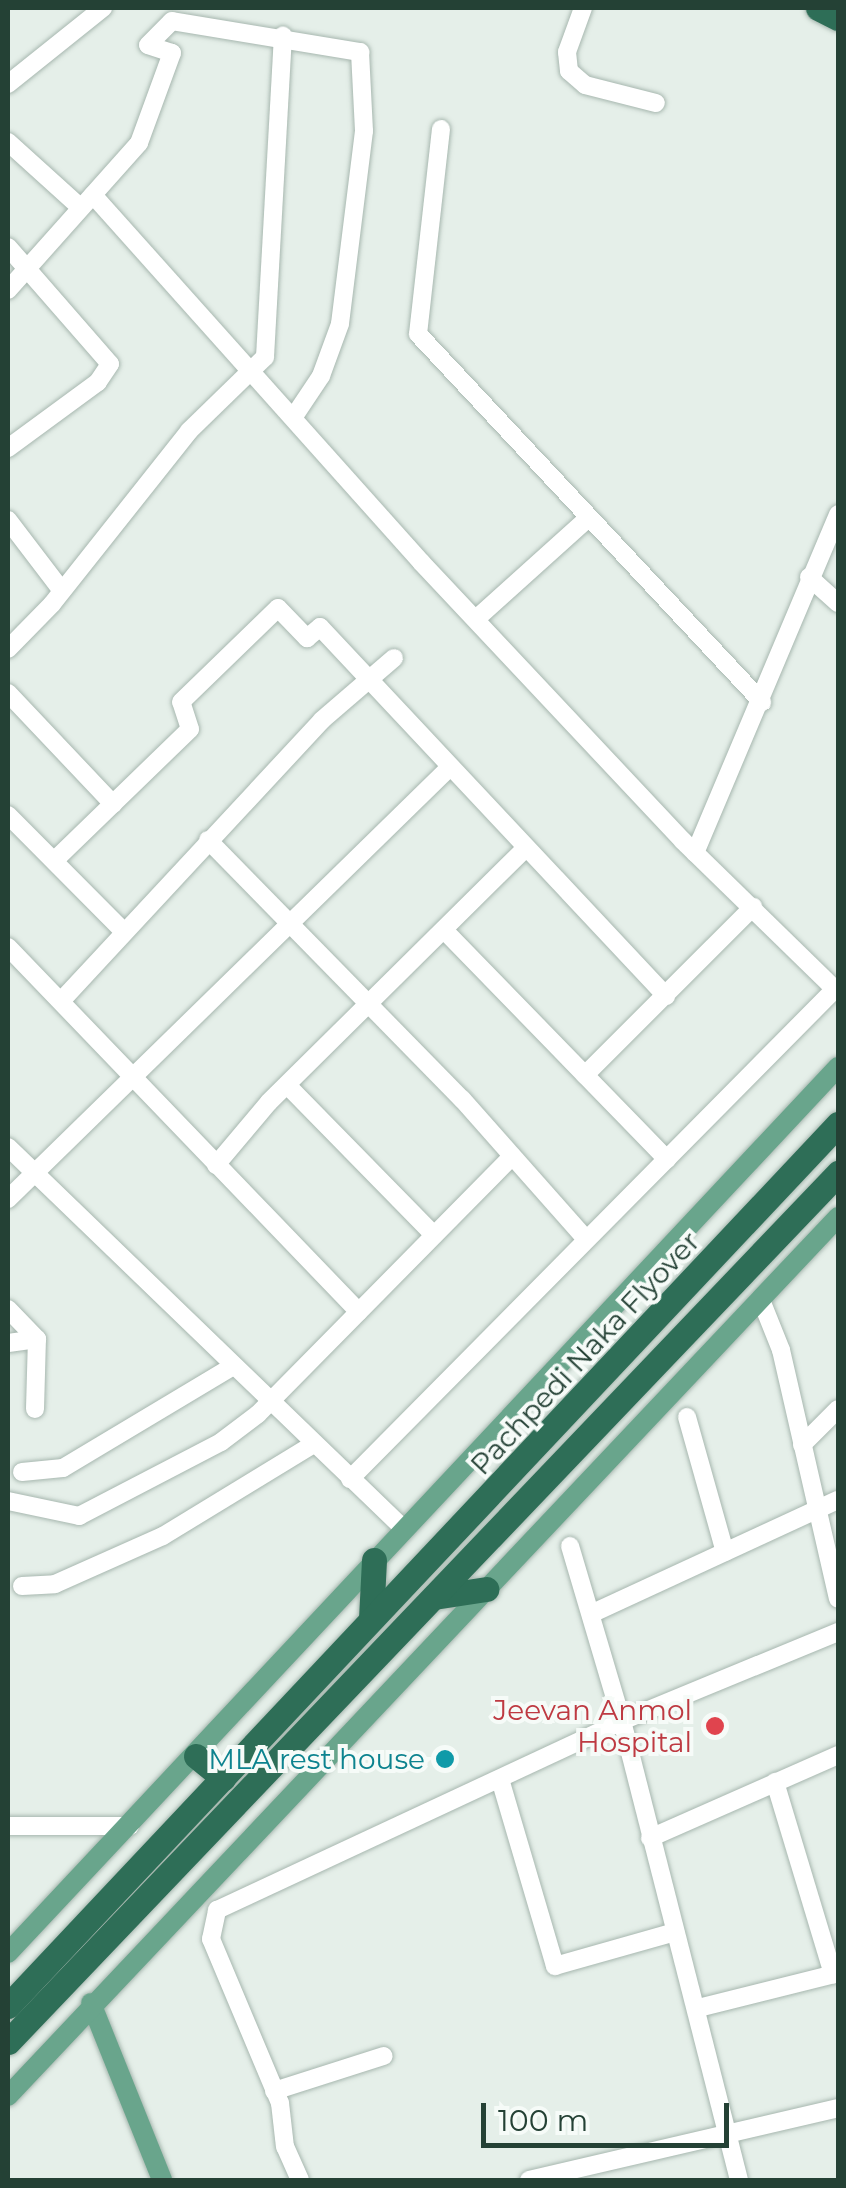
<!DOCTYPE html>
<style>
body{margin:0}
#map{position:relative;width:846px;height:2188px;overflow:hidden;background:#e5efe9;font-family:Montserrat,sans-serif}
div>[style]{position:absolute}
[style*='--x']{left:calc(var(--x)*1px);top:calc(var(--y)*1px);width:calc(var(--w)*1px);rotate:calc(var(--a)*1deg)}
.roads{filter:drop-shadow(0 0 2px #a7b7af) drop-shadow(0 0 2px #a7b7af)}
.minor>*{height:18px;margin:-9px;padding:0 9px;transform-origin:9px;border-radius:9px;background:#fff}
.major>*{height:20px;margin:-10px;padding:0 10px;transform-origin:10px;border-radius:10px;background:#69a58c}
.highway>*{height:25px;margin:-12.5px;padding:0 12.5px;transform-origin:12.5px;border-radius:12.5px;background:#2e6e57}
.dots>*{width:28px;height:28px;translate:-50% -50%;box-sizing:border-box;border:5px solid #f6fbf8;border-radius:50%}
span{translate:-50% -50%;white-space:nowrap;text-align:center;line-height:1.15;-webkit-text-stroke:8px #f6fbf8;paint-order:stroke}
.street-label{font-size:28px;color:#244135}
.health-label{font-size:28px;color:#be3a42}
.right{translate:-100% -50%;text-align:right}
.culture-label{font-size:28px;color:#0d838f}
.frame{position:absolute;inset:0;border:10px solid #244135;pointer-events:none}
.scale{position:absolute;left:481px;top:2103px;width:248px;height:45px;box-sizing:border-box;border:5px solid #244135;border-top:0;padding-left:12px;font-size:30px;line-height:35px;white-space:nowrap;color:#244135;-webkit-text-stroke:8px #f6fbf8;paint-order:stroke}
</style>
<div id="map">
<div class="roads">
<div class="minor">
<div style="--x:583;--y:8;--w:47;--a:110"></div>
<div style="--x:567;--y:52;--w:19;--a:84"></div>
<div style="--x:569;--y:71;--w:21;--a:41"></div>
<div style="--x:585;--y:85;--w:73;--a:14.2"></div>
<div style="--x:8;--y:84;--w:122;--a:-38.7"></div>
<div style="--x:441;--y:129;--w:206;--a:96.4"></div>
<div style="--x:418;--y:334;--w:504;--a:46.93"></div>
<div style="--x:8;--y:142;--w:98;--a:42.1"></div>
<div style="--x:93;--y:195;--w:492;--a:48.2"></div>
<div style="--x:421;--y:562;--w:383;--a:46.8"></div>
<div style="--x:683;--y:841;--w:216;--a:44.3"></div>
<div style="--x:8;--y:247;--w:155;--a:48.9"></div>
<div style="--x:110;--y:364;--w:22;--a:124"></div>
<div style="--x:98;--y:382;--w:112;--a:143.7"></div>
<div style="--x:8;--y:290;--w:197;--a:-48.3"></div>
<div style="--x:139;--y:143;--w:96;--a:-69.9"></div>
<div style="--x:172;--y:53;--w:25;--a:-162"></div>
<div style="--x:148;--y:45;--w:34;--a:-45"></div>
<div style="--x:172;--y:21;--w:191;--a:9.4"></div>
<div style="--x:360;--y:52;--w:79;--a:87.1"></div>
<div style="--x:364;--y:131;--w:194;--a:97.1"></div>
<div style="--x:340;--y:324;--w:55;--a:110.1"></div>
<div style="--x:321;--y:376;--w:50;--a:123.7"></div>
<div style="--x:8;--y:520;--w:89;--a:52.7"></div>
<div style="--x:809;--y:577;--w:39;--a:42"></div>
<div style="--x:476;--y:619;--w:151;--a:-42"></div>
<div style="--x:8;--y:649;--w:63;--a:-45.6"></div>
<div style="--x:52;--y:604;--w:221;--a:-51.6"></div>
<div style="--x:189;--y:431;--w:106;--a:-44.2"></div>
<div style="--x:265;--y:357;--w:322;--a:-86.8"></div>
<div style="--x:8;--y:693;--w:153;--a:46.6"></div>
<div style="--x:8;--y:815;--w:163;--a:45.2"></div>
<div style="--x:208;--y:840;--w:363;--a:45.6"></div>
<div style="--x:462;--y:1099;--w:187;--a:48.5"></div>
<div style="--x:695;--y:853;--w:368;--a:-67.1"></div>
<div style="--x:57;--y:858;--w:185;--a:-44.1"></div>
<div style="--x:190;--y:729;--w:28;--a:-108"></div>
<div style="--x:181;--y:702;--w:135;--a:-44.1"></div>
<div style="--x:278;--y:608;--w:42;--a:46"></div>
<div style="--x:307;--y:638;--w:17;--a:-40"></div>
<div style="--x:320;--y:627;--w:506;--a:46.84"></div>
<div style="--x:444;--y:930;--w:320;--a:45.8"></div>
<div style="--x:8;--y:947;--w:506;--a:46.12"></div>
<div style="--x:62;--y:1000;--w:382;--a:-47.1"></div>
<div style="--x:322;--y:720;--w:95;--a:-40.7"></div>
<div style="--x:585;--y:1075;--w:238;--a:-45"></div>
<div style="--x:287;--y:1085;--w:210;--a:45.6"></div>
<div style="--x:8;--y:1147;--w:550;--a:43.97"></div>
<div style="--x:216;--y:1165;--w:82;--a:-49.9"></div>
<div style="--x:269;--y:1102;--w:360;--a:-44.7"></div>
<div style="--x:8;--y:1199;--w:615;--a:-44.34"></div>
<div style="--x:761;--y:1300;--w:54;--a:68.2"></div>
<div style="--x:781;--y:1350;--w:255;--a:77.1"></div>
<div style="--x:8;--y:1309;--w:42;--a:46"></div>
<div style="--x:37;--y:1339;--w:29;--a:172"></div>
<div style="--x:35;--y:1409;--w:70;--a:-88.4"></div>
<div style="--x:687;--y:1417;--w:140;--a:74.3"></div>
<div style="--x:802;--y:1445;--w:51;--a:-45"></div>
<div style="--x:22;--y:1472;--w:41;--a:-5.6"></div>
<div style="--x:63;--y:1468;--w:197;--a:-30.9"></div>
<div style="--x:350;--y:1479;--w:691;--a:-45.29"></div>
<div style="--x:8;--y:1501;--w:73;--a:11.9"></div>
<div style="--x:79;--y:1516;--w:160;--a:-27.5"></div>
<div style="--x:221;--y:1442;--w:46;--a:-37.1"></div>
<div style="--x:258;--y:1414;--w:362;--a:-45.4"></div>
<div style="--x:570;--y:1546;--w:183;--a:73.5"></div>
<div style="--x:622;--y:1721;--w:474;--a:75.7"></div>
<div style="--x:22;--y:1586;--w:33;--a:-3"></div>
<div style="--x:55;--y:1584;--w:118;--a:-24"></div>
<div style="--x:163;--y:1536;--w:175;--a:-31.4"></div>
<div style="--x:593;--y:1613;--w:270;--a:-24.8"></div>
<div style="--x:500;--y:1779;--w:195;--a:73.6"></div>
<div style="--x:555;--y:1966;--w:125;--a:-15.8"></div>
<div style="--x:775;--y:1782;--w:201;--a:73.2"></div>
<div style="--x:8;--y:1826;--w:122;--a:0"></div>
<div style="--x:650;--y:1838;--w:206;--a:-23.8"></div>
<div style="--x:698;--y:2008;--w:144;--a:-14"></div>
<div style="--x:274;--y:2091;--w:115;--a:-17.7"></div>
<div style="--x:300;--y:2180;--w:36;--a:-114"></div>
<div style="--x:285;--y:2147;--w:44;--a:-96.5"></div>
<div style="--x:280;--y:2103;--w:178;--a:-112.8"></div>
<div style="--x:211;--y:1939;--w:30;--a:-78"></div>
<div style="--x:217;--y:1910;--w:447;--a:-25"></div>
<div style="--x:622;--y:1721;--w:234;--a:-22.4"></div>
<div style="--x:529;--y:2180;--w:317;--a:-13.1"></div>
</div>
<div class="major">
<div style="--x:8;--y:1953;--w:1214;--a:-46.87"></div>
<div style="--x:91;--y:2003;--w:191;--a:68.1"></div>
<div style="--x:8;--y:2096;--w:1209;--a:-46.64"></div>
</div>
<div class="highway">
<div style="--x:818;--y:8;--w:22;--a:27"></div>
<div style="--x:434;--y:1597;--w:53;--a:-8.7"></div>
<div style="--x:371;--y:1619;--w:59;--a:-87.1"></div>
<div style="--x:196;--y:1756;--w:35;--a:39"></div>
<div style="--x:8;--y:2006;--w:1211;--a:-46.74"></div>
<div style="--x:8;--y:2042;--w:1202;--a:-46.31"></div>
</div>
</div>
<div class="dots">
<div style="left:715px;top:1726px;background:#e0444e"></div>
<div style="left:445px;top:1759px;background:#0f9aa8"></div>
</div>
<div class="street-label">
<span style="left:585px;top:1353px;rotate:-47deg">Pachpedi Naka Flyover</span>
</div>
<div class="health-label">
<span class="right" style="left:692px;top:1726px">Jeevan Anmol<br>Hospital</span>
</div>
<div class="culture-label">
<span class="right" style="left:425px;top:1759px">MLA rest house</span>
</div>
<div class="frame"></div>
<div class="scale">100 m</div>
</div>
